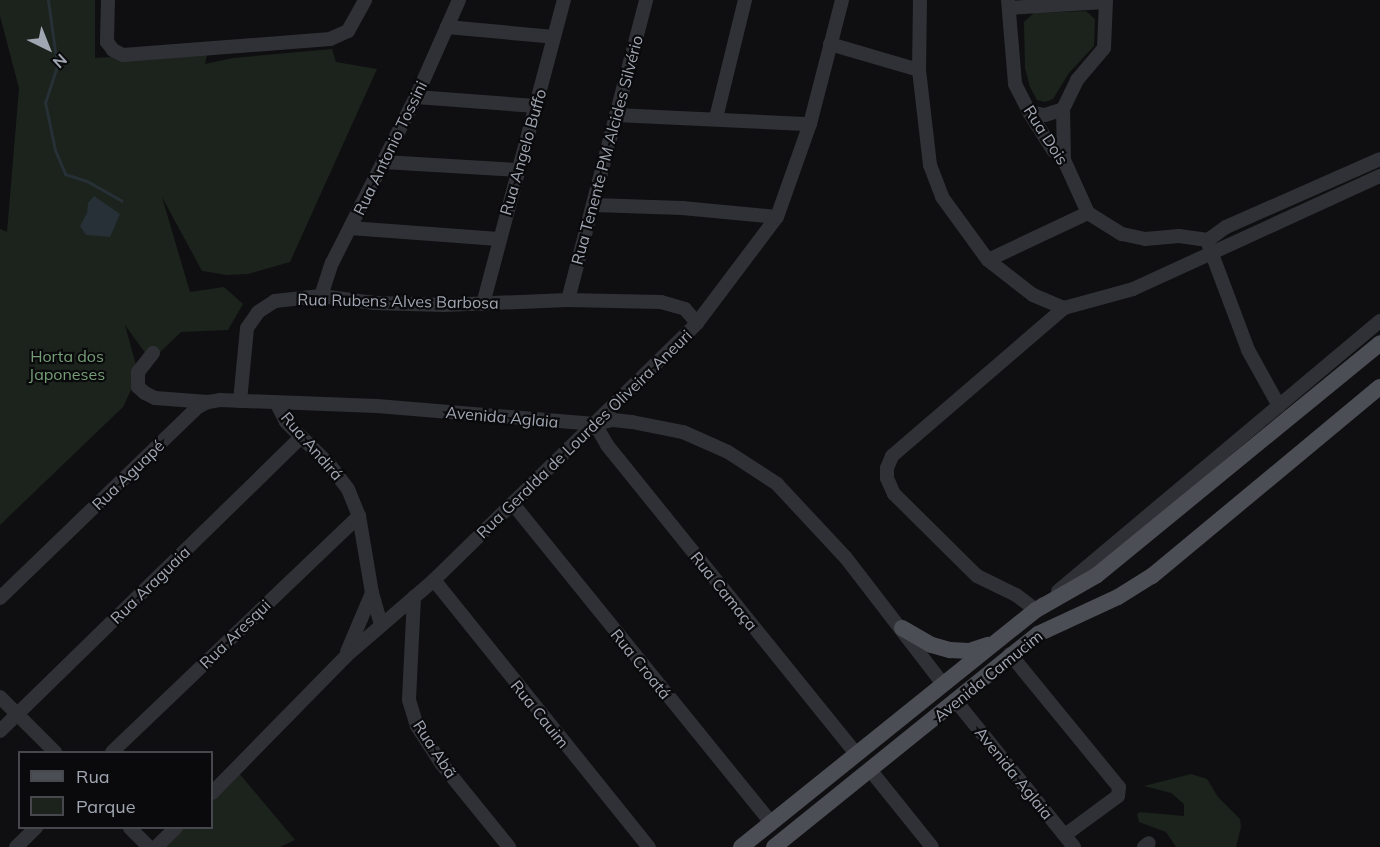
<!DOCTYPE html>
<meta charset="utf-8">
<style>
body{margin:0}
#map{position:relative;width:1380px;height:847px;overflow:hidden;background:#0f0f11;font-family:Mulish,sans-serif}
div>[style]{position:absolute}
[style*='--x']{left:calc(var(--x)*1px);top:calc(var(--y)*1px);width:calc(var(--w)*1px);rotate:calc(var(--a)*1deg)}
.green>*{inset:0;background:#1b231c}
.water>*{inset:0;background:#273036}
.stream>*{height:3px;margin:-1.5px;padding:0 1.5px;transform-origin:1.5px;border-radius:1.5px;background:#273036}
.minor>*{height:14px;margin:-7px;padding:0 7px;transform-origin:7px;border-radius:7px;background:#303136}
.major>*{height:16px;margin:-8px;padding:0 8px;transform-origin:8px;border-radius:8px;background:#4c4e55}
span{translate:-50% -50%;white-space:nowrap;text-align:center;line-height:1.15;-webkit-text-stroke:4.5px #0a0a0c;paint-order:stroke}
.street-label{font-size:16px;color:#a0a6b2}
.park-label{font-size:16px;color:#759e76}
.legend{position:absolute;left:18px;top:751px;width:195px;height:78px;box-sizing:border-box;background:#0a0a0c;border:2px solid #46484e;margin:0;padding:8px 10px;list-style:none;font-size:18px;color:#a0a6b2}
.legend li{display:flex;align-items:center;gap:12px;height:30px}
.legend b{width:30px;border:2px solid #46484e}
.north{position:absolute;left:18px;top:18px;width:60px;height:60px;-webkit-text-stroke:4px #0a0a0c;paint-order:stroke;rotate:137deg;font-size:16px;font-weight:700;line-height:24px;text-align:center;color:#a0a6b2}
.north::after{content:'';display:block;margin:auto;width:21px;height:27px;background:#a0a6b2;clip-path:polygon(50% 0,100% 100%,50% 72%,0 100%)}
</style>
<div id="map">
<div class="green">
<div style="clip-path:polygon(0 0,95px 0,95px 58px,208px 50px,205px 64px,233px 58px,332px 49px,336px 62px,377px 69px,290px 262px,248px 274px,227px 275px,202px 271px,162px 197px,190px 292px,224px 287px,243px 304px,228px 330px,181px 332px,151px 361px,125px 325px,136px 365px,131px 390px,123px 407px,0 525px,0 229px,7px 232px,19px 88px,0 16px)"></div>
<div style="clip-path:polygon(1086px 11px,1095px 19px,1094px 46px,1069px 73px,1053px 99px,1045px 102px,1037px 100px,1030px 87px,1025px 68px,1024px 22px,1034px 13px)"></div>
<div style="clip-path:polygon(238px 772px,295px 840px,280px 847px,160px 847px,176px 828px,212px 828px,212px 796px)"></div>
<div style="clip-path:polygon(1191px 774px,1207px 779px,1218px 797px,1240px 819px,1241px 827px,1236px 847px,1176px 847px,1166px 832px,1139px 822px,1137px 814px,1140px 812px,1184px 816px,1184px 804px,1171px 793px,1144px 786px)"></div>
</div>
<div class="water">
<div style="clip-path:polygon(94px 196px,120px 214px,110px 237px,86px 235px,80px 226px,87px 213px,88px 203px)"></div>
</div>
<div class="stream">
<div style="--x:48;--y:0;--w:67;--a:82.2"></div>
<div style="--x:57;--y:66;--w:38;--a:108"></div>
<div style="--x:45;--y:102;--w:49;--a:78.2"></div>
<div style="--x:55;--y:150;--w:26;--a:67"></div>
<div style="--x:65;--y:174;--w:23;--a:18"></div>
<div style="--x:87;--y:181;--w:40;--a:29.7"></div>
</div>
<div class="minor">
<div style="--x:108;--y:0;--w:42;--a:91.4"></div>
<div style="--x:107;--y:42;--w:10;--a:53"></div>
<div style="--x:113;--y:50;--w:11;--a:27"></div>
<div style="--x:123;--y:55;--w:208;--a:-4.4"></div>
<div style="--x:330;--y:39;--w:20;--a:-24"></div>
<div style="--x:348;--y:31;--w:35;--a:-61"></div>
<div style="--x:920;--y:0;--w:70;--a:90.8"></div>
<div style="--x:919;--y:70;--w:96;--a:83.4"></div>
<div style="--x:930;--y:165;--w:34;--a:69"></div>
<div style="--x:942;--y:197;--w:78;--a:53.9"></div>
<div style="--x:988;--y:260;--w:57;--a:37.9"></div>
<div style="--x:1033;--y:295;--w:34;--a:23"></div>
<div style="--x:1064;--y:308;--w:72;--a:-15.4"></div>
<div style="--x:1133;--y:289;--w:272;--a:-24.6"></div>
<div style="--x:1008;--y:0;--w:84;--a:85.2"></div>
<div style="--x:1015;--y:84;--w:31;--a:63"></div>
<div style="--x:1029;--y:112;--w:45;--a:57.7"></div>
<div style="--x:1053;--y:150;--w:15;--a:42"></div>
<div style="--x:1064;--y:160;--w:58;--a:65.6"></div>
<div style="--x:1088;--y:213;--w:40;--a:32"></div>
<div style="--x:1122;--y:234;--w:24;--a:12"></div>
<div style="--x:1145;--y:239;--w:34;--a:-5"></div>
<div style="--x:1179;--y:236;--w:29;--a:8"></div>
<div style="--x:1009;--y:8;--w:96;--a:-3.6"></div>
<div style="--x:447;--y:27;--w:107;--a:5.3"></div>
<div style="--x:830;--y:44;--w:93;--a:16.3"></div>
<div style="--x:416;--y:97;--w:120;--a:4.3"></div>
<div style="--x:1029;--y:112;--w:16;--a:11"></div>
<div style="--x:1045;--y:115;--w:19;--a:-18"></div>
<div style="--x:616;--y:115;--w:194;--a:2.7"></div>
<div style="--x:716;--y:118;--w:122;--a:-76.2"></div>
<div style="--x:1064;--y:160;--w:51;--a:-91.1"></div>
<div style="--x:1063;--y:109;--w:32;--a:-64"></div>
<div style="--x:1077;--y:80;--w:42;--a:-49.8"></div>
<div style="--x:1104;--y:48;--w:48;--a:-87.6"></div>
<div style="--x:383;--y:162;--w:134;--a:3.4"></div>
<div style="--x:594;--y:205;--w:88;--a:2"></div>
<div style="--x:682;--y:208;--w:95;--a:5.4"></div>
<div style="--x:350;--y:228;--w:149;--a:4.2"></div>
<div style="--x:1208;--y:240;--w:22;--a:-36"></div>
<div style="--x:1226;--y:227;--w:168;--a:-23.8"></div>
<div style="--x:1209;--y:246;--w:111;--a:69.4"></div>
<div style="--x:1248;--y:350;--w:64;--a:61"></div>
<div style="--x:988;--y:260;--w:110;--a:-25.2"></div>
<div style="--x:321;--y:296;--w:35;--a:-72"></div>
<div style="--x:332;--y:263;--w:186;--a:-63.2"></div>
<div style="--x:416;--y:97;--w:106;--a:-66.1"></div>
<div style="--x:568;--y:300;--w:310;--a:-75.4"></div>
<div style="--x:483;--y:304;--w:315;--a:-75.1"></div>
<div style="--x:153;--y:353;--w:24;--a:128"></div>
<div style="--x:138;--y:372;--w:15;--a:90"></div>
<div style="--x:138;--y:387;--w:9;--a:41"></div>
<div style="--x:145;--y:393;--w:11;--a:27"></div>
<div style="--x:155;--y:398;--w:53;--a:4.3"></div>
<div style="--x:240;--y:401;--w:73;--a:-84.5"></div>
<div style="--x:247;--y:328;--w:19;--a:-55"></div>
<div style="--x:258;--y:312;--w:20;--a:-33"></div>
<div style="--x:275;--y:301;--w:46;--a:-6.2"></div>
<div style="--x:321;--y:296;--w:54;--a:7.4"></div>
<div style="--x:375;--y:303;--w:69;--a:1.7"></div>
<div style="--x:444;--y:305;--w:124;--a:-2.3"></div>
<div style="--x:568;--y:300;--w:93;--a:1.2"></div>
<div style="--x:661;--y:302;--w:25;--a:16"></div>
<div style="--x:685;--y:309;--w:18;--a:49"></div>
<div style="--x:277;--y:404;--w:20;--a:63"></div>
<div style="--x:286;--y:422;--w:60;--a:44.3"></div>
<div style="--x:329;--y:464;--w:31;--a:53"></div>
<div style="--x:348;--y:489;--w:29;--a:68"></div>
<div style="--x:359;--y:516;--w:78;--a:80.4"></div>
<div style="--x:372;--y:593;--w:33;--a:74"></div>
<div style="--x:595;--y:424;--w:24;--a:60"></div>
<div style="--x:607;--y:445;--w:398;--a:51.1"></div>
<div style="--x:513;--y:504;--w:410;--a:51"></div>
<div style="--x:434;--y:580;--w:343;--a:51.2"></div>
<div style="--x:1058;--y:591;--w:420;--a:-40"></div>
<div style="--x:414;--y:597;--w:103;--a:92.8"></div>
<div style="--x:409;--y:700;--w:27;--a:73"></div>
<div style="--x:417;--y:726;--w:44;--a:57"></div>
<div style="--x:441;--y:763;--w:108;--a:51"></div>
<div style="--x:0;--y:598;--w:275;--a:-44"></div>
<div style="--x:198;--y:407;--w:11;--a:-27"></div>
<div style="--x:208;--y:402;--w:12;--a:-9"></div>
<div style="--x:220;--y:400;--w:157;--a:2.2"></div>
<div style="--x:377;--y:406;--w:219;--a:4.7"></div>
<div style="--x:595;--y:424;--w:18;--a:-13"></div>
<div style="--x:613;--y:420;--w:19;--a:6"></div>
<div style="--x:632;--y:422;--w:52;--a:11.1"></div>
<div style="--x:683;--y:432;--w:49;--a:24"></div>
<div style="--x:728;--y:452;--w:59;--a:33.1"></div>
<div style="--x:777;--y:484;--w:101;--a:47"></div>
<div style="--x:846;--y:558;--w:159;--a:52.4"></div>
<div style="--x:1043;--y:604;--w:9;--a:139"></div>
<div style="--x:1036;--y:610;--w:25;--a:-143"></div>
<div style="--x:1016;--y:595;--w:43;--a:-154"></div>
<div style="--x:977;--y:576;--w:117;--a:-135.3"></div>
<div style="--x:894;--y:494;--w:17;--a:-114"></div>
<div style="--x:887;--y:478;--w:10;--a:-90"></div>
<div style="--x:887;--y:468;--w:13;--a:-67"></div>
<div style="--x:892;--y:456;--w:227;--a:-40.7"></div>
<div style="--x:347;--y:652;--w:64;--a:-67"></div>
<div style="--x:1010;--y:654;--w:172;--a:50.7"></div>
<div style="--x:1119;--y:787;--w:9;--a:96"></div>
<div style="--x:1118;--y:796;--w:66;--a:143.7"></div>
<div style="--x:0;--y:697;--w:78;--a:45"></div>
<div style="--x:955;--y:700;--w:189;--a:51"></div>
<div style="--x:0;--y:731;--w:419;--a:-44.3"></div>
<div style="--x:112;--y:752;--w:342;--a:-43.7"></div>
<div style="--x:871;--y:771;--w:97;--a:51.2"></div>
<div style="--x:212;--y:793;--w:192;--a:-45.6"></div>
<div style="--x:346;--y:656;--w:116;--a:-40.8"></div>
<div style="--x:434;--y:580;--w:368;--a:-44.3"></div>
<div style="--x:697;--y:323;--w:133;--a:-53"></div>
<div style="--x:777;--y:217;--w:99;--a:-70.5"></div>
<div style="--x:810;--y:124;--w:128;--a:-75.5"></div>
<div style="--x:130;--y:828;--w:27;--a:45"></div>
<div style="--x:16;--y:847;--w:28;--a:-44"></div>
<div style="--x:156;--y:847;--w:28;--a:-44"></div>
<div style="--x:1144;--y:847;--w:6;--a:-39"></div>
</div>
<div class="major">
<div style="--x:902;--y:628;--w:34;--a:30"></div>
<div style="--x:932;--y:645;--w:19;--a:16"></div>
<div style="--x:950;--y:650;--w:19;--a:3"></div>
<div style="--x:969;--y:651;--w:20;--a:-18"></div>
<div style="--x:741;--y:847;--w:378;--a:-38.8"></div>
<div style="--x:1036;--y:610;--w:70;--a:-29.8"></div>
<div style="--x:1097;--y:575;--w:366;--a:-39.3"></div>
<div style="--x:774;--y:847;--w:339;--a:-38.9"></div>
<div style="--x:1038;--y:634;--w:88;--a:-24.8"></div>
<div style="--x:1118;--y:597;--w:40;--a:-32"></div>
<div style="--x:1152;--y:576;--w:296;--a:-39.7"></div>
</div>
<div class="street-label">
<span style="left:1046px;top:135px;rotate:57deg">Rua Dois</span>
<span style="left:390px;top:148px;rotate:-64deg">Rua Antonio Tossini</span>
<span style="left:607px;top:150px;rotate:-75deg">Rua Tenente PM Alcides Silvério</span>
<span style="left:523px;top:152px;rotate:-74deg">Rua Angelo Buffo</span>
<span style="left:398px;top:301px;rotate:1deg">Rua Rubens Alves Barbosa</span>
<span style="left:502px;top:417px;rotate:5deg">Avenida Aglaia</span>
<span style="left:584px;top:434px;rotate:-44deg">Rua Geralda de Lourdes Oliveira Aneuri</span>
<span style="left:312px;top:446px;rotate:49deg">Rua Andirá</span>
<span style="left:128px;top:475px;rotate:-44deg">Rua Aguapé</span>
<span style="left:150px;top:585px;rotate:-44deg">Rua Araguaia</span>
<span style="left:724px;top:591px;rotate:51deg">Rua Camaça</span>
<span style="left:235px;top:634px;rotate:-44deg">Rua Aresqui</span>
<span style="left:641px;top:664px;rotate:51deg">Rua Croatá</span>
<span style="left:988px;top:676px;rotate:-39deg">Avenida Camucim</span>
<span style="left:540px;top:714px;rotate:51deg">Rua Cauim</span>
<span style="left:435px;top:749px;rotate:57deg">Rua Abã</span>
<span style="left:1014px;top:773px;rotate:51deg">Avenida Aglaia</span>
</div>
<div class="park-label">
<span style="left:67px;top:365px">Horta dos<br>Japoneses</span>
</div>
<ul class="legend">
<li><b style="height:8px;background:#4c4e55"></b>Rua</li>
<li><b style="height:16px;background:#1b231c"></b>Parque</li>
</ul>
<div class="north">N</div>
</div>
